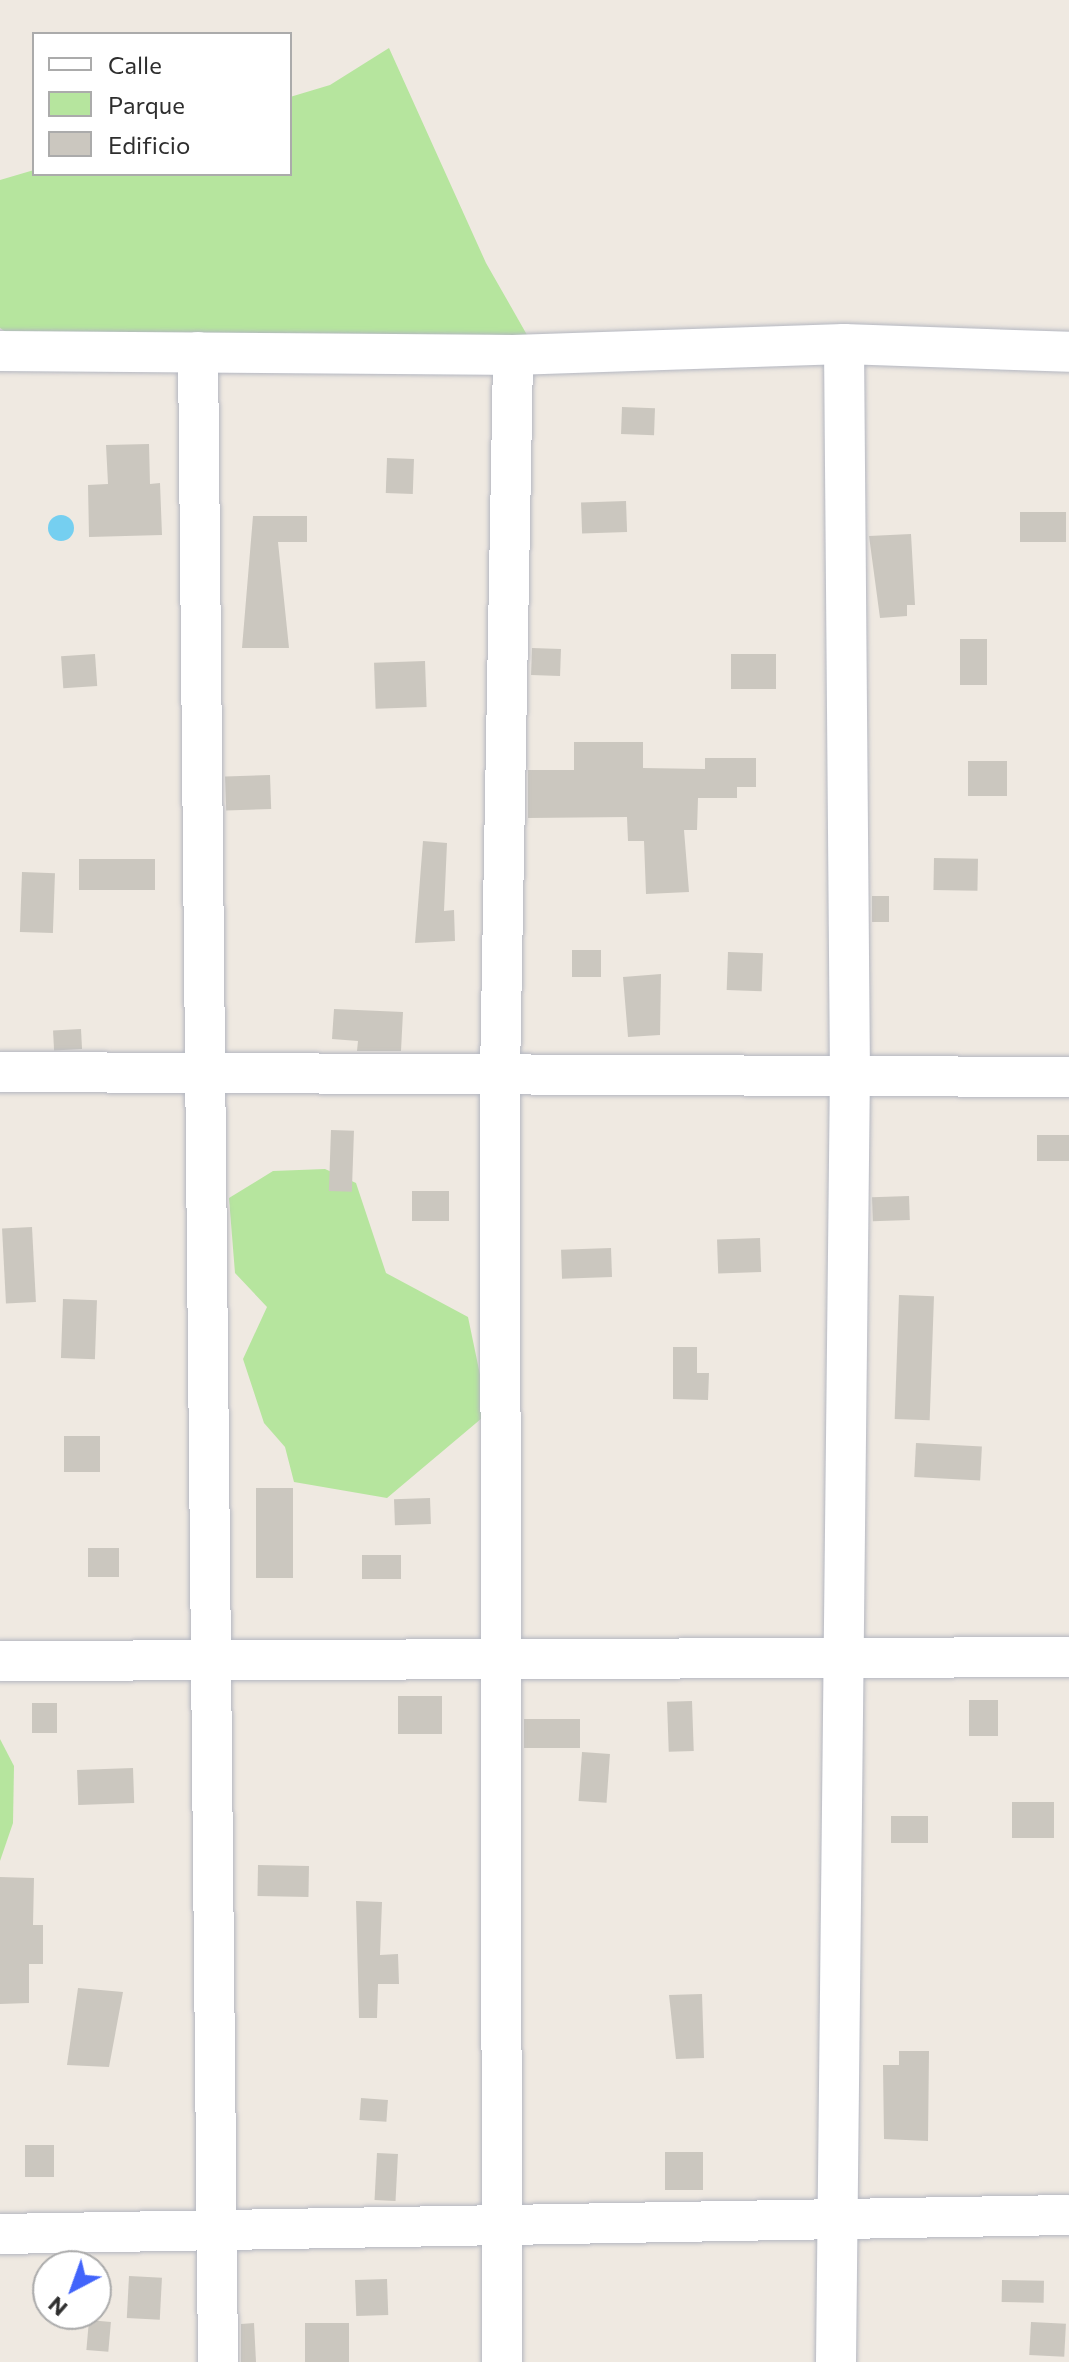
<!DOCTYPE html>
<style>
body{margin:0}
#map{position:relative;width:1069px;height:2362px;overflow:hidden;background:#efe9e1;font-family:Commissioner,sans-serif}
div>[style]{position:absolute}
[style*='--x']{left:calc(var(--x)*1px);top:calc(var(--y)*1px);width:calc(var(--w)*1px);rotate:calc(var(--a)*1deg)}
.green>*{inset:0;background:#b6e59e}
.water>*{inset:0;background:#75cff0}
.round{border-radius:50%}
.building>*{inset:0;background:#cbc7bf;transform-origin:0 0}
.roads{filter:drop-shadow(0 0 2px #b4b7c1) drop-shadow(0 0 2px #b4b7c1)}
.minor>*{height:40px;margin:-20px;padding:0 20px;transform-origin:20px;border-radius:20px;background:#fff}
span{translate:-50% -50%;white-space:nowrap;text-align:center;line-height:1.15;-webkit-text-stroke:6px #fff;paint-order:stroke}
.legend{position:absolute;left:32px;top:32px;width:260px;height:144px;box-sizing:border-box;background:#fff;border:2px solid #ababab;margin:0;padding:10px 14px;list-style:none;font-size:24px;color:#2e2e2e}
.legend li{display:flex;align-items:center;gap:16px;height:40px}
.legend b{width:40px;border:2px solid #ababab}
.north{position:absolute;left:32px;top:2250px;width:80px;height:80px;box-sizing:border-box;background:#fff;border:2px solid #ababab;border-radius:50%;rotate:221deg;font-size:22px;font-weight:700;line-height:32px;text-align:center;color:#2e2e2e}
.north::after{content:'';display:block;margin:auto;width:28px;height:36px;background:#4264fb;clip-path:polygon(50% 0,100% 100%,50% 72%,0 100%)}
</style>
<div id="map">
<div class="green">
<div style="clip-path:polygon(389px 48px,486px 263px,535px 349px,28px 347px,0 328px,0 180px,34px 170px,290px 174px,290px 97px,330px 85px)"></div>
<div style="clip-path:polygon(325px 1169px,356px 1183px,386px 1273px,468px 1317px,488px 1413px,387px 1498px,294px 1482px,285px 1447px,264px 1423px,243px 1359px,267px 1307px,235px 1273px,229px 1198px,273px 1171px)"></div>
<div style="clip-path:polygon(0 1739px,14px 1766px,13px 1823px,0 1861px)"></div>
</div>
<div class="water">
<div class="round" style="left:48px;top:515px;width:26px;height:26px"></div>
</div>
<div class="building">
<div style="left:622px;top:407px;width:33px;height:27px;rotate:2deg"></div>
<div style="clip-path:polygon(149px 444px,150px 484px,160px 483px,162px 535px,89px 537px,88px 485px,108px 484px,106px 445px)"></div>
<div style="left:387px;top:458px;width:27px;height:35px;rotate:2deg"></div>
<div style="left:626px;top:501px;width:31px;height:45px;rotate:88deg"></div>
<div style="left:1020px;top:512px;width:46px;height:30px"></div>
<div style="clip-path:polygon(253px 516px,307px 516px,307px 542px,278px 542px,289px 648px,242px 648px)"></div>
<div style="clip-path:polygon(911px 534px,915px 605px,907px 605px,907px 616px,880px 618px,869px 536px)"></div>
<div style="left:960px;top:639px;width:27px;height:46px"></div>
<div style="left:532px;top:648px;width:29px;height:27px;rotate:2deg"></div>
<div style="left:95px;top:654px;width:32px;height:34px;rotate:86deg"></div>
<div style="left:731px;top:654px;width:45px;height:35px"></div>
<div style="left:425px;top:661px;width:46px;height:51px;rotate:88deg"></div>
<div style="clip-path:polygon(574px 742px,643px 742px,643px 768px,705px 769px,705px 758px,756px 758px,756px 787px,737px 787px,737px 798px,698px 798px,697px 830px,684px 830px,689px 892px,646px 894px,644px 841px,628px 841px,627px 817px,528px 818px,528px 770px,574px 770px)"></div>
<div style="left:968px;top:761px;width:39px;height:35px"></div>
<div style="left:270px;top:775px;width:34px;height:45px;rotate:88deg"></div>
<div style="clip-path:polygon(423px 841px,447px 843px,444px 911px,454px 910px,455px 941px,415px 943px)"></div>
<div style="left:934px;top:858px;width:44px;height:32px;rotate:1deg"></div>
<div style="left:155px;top:859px;width:31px;height:76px;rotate:90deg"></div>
<div style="left:22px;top:872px;width:33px;height:60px;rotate:2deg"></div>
<div style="left:872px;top:896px;width:17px;height:26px"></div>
<div style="left:572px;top:950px;width:29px;height:27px"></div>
<div style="left:728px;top:952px;width:35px;height:38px;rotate:2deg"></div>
<div style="clip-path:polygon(661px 974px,660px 1035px,628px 1037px,623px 977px)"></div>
<div style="clip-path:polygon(334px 1009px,403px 1012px,401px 1051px,357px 1051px,358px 1041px,332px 1039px)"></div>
<div style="left:81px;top:1029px;width:20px;height:28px;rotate:87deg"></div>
<div style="left:331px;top:1130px;width:23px;height:61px;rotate:2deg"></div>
<div style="left:1037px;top:1135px;width:32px;height:26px"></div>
<div style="left:412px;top:1191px;width:37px;height:30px"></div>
<div style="left:909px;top:1196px;width:24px;height:37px;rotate:88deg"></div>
<div style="left:32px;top:1227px;width:75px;height:30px;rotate:87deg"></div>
<div style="left:760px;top:1238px;width:34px;height:43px;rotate:88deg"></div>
<div style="left:611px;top:1248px;width:29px;height:50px;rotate:88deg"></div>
<div style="left:899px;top:1295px;width:35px;height:124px;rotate:2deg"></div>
<div style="left:63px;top:1299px;width:34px;height:59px;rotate:2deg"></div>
<div style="clip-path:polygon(673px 1347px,697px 1347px,697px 1373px,709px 1373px,708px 1400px,673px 1399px)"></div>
<div style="left:64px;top:1436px;width:36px;height:36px"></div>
<div style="left:916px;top:1443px;width:66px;height:34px;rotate:3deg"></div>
<div style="left:256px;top:1488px;width:37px;height:90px"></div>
<div style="left:430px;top:1498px;width:26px;height:36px;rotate:88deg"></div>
<div style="left:88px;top:1548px;width:31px;height:29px"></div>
<div style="left:401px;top:1555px;width:24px;height:39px;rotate:90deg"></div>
<div style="left:398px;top:1696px;width:44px;height:38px"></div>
<div style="left:969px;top:1700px;width:29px;height:36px"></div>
<div style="left:692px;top:1701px;width:50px;height:25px;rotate:88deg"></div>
<div style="left:32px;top:1703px;width:25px;height:30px"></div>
<div style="left:524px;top:1719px;width:56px;height:29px"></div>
<div style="left:582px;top:1752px;width:28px;height:49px;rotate:4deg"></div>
<div style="left:133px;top:1768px;width:35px;height:56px;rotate:88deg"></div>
<div style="left:1012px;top:1802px;width:42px;height:36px"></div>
<div style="left:891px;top:1816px;width:37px;height:27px"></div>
<div style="left:258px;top:1865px;width:51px;height:31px;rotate:1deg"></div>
<div style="clip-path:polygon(0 1877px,34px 1878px,33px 1925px,43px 1925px,43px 1964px,29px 1964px,29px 2003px,0 2004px)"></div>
<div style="clip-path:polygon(356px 1901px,382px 1902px,380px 1955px,398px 1954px,399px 1984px,378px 1984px,377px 2018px,359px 2018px)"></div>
<div style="clip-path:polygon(78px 1988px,123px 1992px,109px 2067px,67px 2065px)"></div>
<div style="clip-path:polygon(702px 1994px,704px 2058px,676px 2059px,669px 1995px)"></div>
<div style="clip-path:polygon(899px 2051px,929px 2051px,928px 2141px,884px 2139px,883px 2065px,899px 2065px)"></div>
<div style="left:361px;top:2098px;width:27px;height:22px;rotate:4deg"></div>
<div style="left:25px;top:2145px;width:29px;height:32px"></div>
<div style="left:665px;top:2152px;width:38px;height:38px"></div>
<div style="left:377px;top:2153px;width:21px;height:47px;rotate:3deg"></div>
<div style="left:129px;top:2276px;width:33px;height:42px;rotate:3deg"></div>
<div style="left:387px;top:2279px;width:36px;height:32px;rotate:88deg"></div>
<div style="left:1002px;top:2280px;width:42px;height:22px;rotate:1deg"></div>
<div style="left:89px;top:2320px;width:22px;height:30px;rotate:5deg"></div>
<div style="left:1031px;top:2322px;width:35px;height:33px;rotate:3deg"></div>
<div style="clip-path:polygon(254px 2323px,256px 2362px,241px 2362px,241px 2324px)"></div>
<div style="left:305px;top:2323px;width:44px;height:39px"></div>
</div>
<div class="roads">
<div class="minor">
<div style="--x:0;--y:351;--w:513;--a:0.45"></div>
<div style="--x:513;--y:355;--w:331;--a:-1.9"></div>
<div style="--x:844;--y:344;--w:225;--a:2"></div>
<div style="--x:198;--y:352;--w:2010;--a:89.43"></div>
<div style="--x:0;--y:1072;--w:1069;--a:0.27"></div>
<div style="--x:0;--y:1661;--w:1069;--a:-0.21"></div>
<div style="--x:0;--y:2234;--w:1069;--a:-1.02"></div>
<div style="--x:502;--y:2362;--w:1288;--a:-90.09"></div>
<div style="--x:500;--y:1074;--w:719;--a:-88.96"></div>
<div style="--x:836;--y:2362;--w:1286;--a:-89.38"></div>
<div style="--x:850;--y:1076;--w:732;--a:-90.47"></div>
</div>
</div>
<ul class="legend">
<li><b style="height:10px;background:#fff"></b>Calle</li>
<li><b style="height:22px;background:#b6e59e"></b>Parque</li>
<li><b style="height:22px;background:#cbc7bf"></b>Edificio</li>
</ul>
<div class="north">N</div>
</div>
